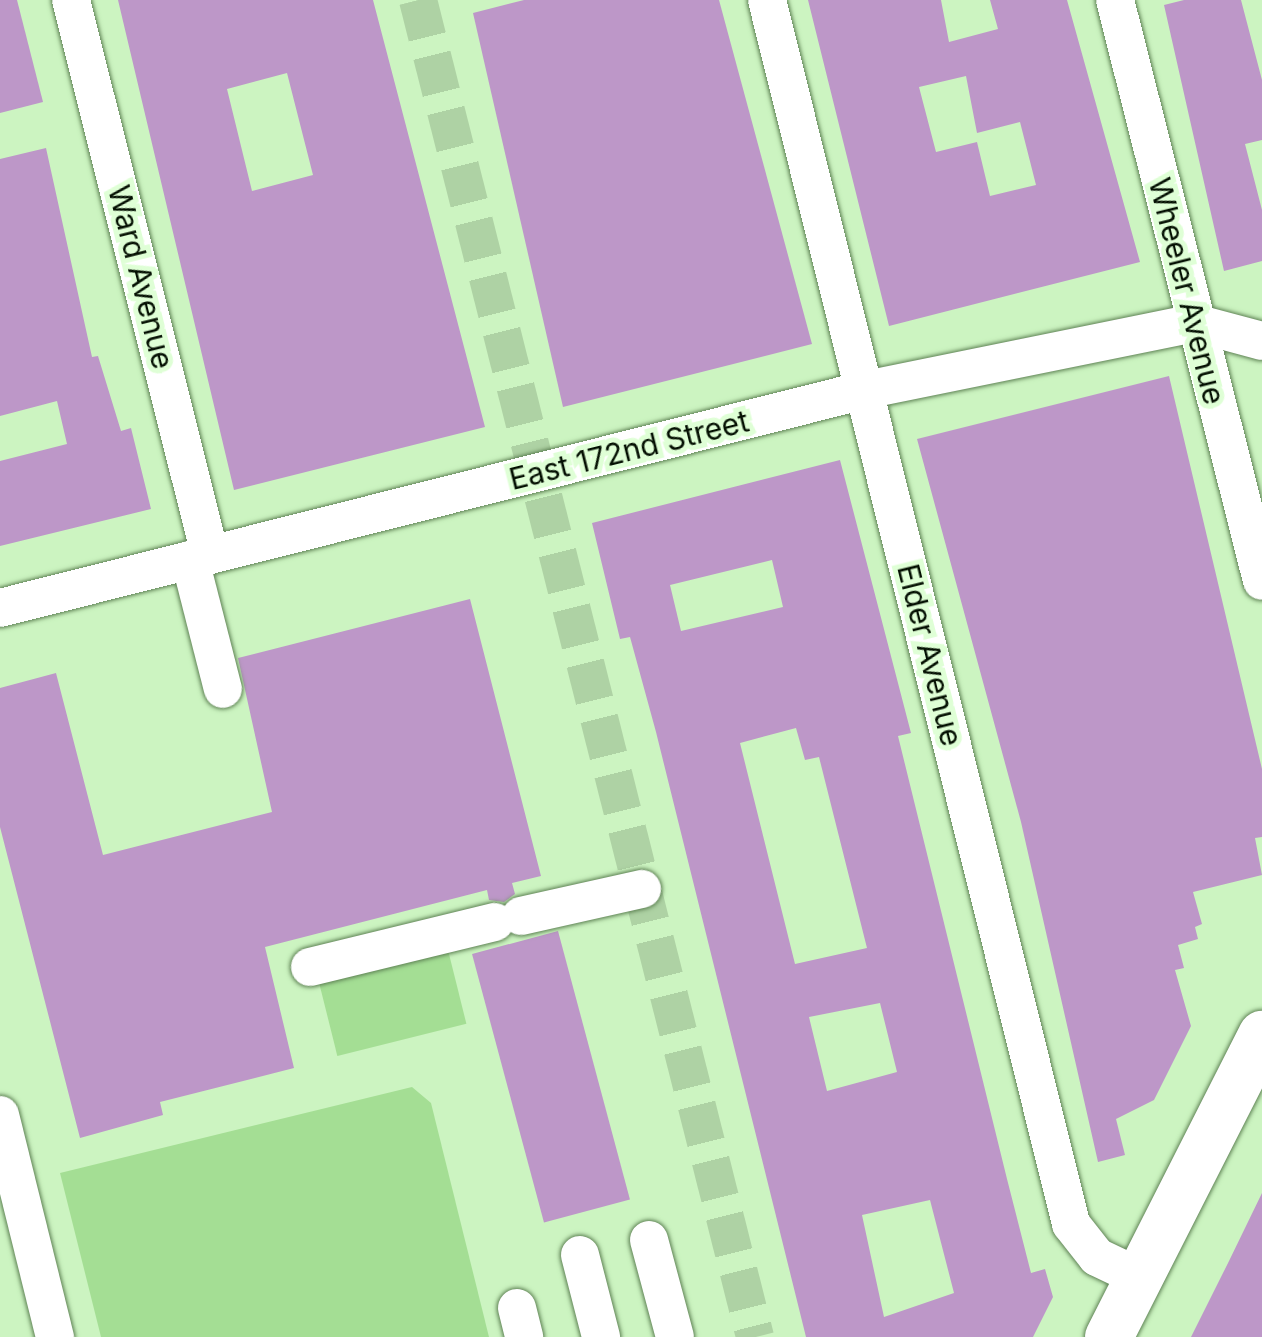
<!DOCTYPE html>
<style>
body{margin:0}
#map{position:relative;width:1262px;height:1337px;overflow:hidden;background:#ccf4c1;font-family:Inter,sans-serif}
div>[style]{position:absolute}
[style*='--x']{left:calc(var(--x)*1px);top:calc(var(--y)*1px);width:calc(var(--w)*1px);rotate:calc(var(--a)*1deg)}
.green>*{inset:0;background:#a4de94;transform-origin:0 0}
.building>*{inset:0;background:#bd97c8;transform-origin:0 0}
.minor-tunnel>*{height:38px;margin-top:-19px;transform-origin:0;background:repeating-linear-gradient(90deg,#aed2a4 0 38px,transparent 0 57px)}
.roads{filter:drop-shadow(0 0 2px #5f8355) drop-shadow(0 0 2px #5f8355)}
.minor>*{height:38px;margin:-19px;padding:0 19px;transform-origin:19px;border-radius:19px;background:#fff}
.major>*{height:48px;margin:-24px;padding:0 24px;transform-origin:24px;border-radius:24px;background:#fff}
span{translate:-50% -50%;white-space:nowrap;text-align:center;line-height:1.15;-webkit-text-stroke:10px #dfffd6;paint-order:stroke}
.street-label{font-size:30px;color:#041002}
</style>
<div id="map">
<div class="green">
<div style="left:448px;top:950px;width:76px;height:133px;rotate:76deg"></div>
<div style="clip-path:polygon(412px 1087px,431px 1103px,489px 1337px,101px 1337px,60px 1173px)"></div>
</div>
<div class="building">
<div style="clip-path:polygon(0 0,17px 0,43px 102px,0 113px)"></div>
<div style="clip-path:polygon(evenodd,118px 0,373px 0,485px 427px,234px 490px,118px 0,287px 73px,313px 175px,252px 191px,227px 89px,287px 73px)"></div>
<div style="clip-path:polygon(524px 0,719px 0,812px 344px,563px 407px,473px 13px)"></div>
<div style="clip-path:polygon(evenodd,808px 0,941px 0,949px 42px,998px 29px,990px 0,1067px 0,1140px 262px,889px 326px,808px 0,966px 76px,977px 133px,1020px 122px,1036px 185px,990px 196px,977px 142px,936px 152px,919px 87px,966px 76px)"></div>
<div style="clip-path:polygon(1184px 0,1241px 0,1262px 80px,1262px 140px,1245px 144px,1262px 210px,1262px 261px,1224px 271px,1164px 5px)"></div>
<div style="clip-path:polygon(46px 148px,92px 357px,98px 356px,121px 431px,131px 428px,151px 509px,0 546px,0 461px,67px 444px,57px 401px,0 416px,0 159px)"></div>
<div style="clip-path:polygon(1169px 376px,1262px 769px,1262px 837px,1255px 838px,1262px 875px,1193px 892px,1202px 924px,1195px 927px,1198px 939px,1178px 945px,1184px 968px,1175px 970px,1191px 1026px,1154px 1100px,1116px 1119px,1125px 1155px,1098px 1162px,1021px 822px,917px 439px)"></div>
<div style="clip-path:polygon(evenodd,840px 460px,911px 733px,898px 736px,1007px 1179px,1031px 1273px,1045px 1269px,1053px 1297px,1033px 1337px,806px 1337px,656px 732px,630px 637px,620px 639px,592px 523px,840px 460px,772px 560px,783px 607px,681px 631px,670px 585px,772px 560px,840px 460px,796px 728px,805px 760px,819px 757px,867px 948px,795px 964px,740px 743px,796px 728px,840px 460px,880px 1003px,897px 1072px,827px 1091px,809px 1017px,880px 1003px,840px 460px,930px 1200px,954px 1293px,884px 1317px,862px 1215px,930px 1200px)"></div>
<div style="clip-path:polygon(470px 599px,541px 876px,512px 883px,515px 894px,504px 902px,489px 900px,487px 890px,265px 947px,294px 1068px,160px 1102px,163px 1115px,80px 1138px,0 827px,0 688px,56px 673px,103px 855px,272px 812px,238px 658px)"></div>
<div style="left:558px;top:931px;width:278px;height:89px;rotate:75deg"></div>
<div style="clip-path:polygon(1262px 1193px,1262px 1337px,1191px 1337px,1229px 1261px)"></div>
</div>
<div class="minor-tunnel">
<div style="--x:418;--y:0;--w:1379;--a:75.85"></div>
</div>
<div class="roads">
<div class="minor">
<div style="--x:71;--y:0;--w:572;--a:75.94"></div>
<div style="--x:767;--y:0;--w:1261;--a:76.05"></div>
<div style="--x:1071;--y:1224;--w:42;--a:51.8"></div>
<div style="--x:1097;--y:1257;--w:47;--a:25.5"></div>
<div style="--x:1115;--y:0;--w:599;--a:75.8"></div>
<div style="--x:190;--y:560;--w:133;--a:75.7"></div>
<div style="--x:0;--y:608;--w:892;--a:-14.15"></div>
<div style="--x:865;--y:390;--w:337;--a:-11.5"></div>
<div style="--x:1195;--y:323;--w:69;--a:15"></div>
<div style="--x:521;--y:916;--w:124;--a:-12.6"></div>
<div style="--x:310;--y:967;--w:190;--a:-13.7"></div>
<div style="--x:0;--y:1115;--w:229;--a:76.1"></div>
<div style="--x:649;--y:1240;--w:100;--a:75"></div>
<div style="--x:580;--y:1255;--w:85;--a:75.6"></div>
<div style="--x:517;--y:1308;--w:30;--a:76"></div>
</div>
<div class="major">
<div style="--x:1109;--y:1337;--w:339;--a:-63.1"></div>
</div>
</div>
<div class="street-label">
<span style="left:141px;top:277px;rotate:76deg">Ward Avenue</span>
<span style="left:1187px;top:291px;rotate:76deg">Wheeler Avenue</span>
<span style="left:629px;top:450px;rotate:-14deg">East 172nd Street</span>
<span style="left:930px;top:655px;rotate:76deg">Elder Avenue</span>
</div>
</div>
